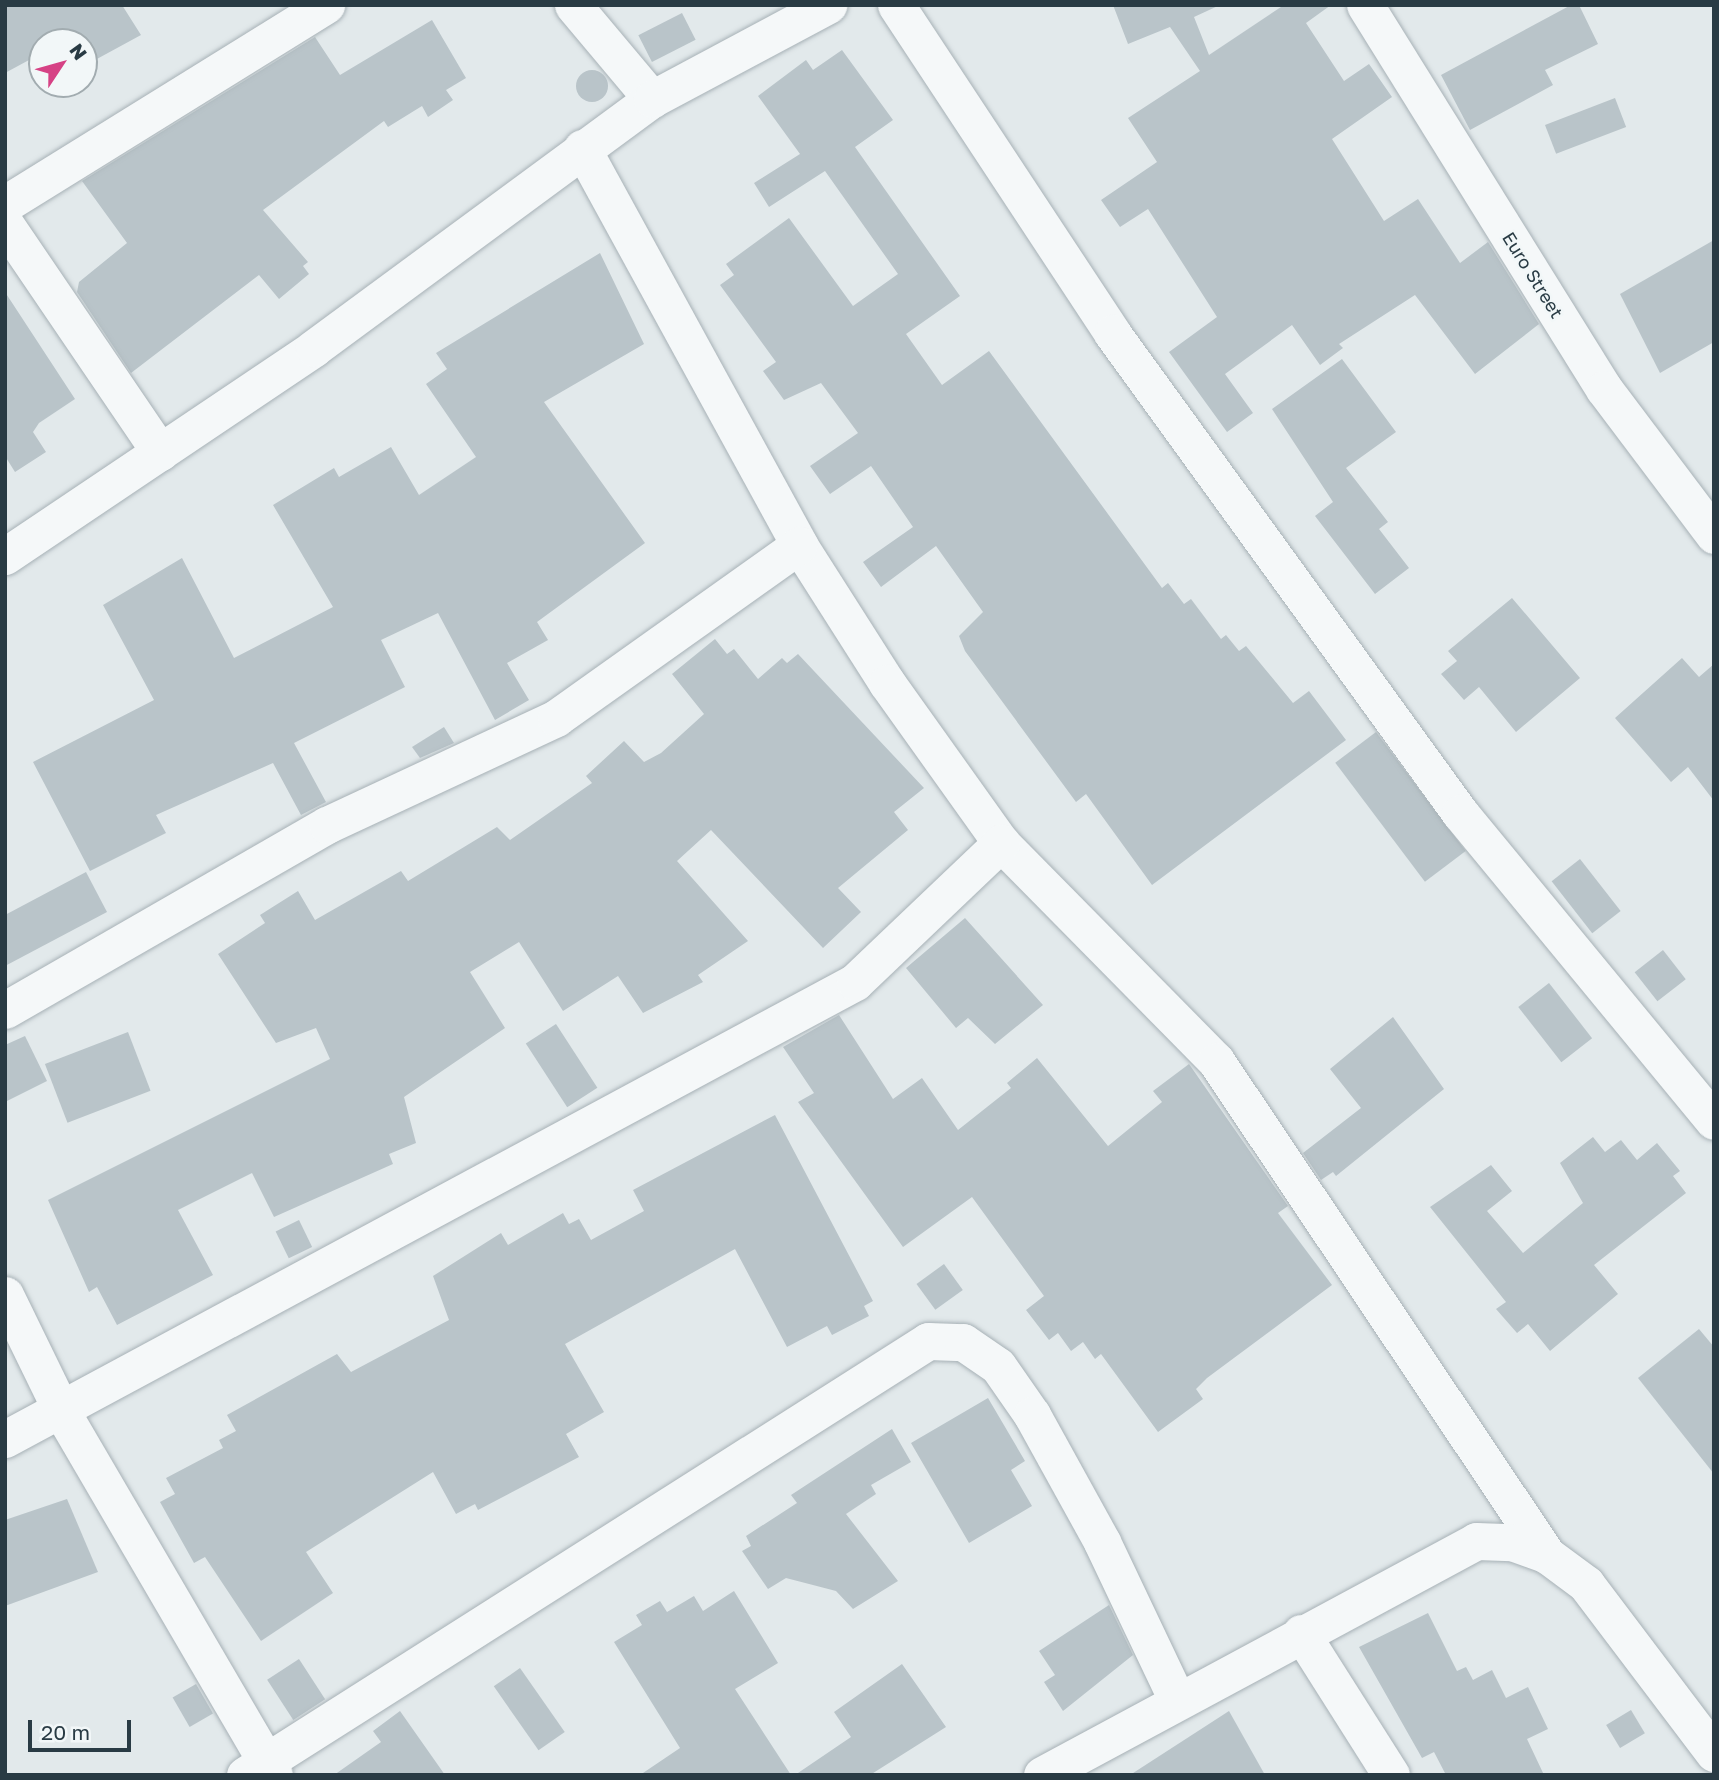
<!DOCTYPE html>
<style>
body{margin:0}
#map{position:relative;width:1719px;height:1780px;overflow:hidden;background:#e2e9eb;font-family:"Golos Text",sans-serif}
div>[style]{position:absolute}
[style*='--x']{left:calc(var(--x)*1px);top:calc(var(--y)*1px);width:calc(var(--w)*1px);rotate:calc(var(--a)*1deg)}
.building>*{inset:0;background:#b9c4c9;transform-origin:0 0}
.round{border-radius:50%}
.roads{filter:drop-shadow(0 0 2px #a7b1b6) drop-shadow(0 0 2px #a7b1b6)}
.minor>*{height:37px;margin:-18.5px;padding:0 18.5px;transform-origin:18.5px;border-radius:18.5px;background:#f5f8f9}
span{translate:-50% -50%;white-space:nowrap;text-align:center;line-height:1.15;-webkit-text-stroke:5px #f2f7f8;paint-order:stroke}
.street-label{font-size:18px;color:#293b44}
.frame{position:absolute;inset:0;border:7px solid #293b44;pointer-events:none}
.north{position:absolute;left:28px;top:28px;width:70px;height:70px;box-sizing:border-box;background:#f2f7f8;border:2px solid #a2acb0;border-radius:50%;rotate:54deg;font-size:19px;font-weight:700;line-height:28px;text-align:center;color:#293b44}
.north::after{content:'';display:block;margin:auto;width:24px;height:32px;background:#d64285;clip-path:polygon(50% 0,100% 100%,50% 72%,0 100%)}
.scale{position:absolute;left:28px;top:1720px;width:103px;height:32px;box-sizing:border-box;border:4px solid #293b44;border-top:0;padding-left:9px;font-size:21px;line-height:24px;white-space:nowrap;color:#293b44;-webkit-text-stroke:5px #f2f7f8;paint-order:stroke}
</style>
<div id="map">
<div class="building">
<div style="clip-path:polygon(5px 5px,122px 5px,141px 35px,84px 66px,84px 42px,42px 42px,42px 53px,5px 73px)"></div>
<div style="clip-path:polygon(1113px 5px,1220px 5px,1194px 17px,1209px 55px,1284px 5px,1331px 5px,1306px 23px,1344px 81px,1369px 64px,1392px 97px,1332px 139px,1384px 221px,1418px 199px,1460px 263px,1488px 242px,1539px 324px,1475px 374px,1415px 295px,1339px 344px,1343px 348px,1320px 365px,1292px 325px,1225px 374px,1253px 413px,1227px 432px,1169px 352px,1217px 317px,1148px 209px,1120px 227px,1101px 200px,1157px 162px,1128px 118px,1200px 71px,1170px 27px,1128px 44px)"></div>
<div style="clip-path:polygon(1571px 5px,1579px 5px,1598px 44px,1545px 70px,1553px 85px,1470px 130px,1441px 75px)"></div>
<div style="left:682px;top:13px;width:30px;height:49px;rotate:63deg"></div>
<div style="clip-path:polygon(432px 20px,466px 78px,446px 90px,453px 100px,428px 117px,422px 106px,388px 127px,384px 121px,263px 210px,308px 262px,303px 266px,309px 274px,279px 299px,259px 275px,131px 373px,77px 292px,79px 282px,127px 243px,82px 181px,315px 37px,340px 75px)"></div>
<div style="clip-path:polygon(842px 50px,893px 120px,855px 147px,960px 296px,906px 334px,942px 385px,989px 351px,1162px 588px,1168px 583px,1184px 604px,1191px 599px,1221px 639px,1226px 635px,1239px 651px,1246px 646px,1293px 703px,1309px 691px,1346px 740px,1152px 885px,1086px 794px,1076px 802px,965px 651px,959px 636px,983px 612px,936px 546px,881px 587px,863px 562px,913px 527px,871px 466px,830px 494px,810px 466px,858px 433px,821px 383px,784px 400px,763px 371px,776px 362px,720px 285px,734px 275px,726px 264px,789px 218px,853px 306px,898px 274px,825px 171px,769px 207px,754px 183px,800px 154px,758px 96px,806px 60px,813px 70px)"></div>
<div class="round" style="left:576px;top:70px;width:32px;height:32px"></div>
<div style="left:1615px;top:98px;width:31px;height:75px;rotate:69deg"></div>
<div style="clip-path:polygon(1714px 240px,1714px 342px,1660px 373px,1620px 294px)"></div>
<div style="clip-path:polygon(600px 253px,644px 344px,544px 402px,645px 543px,537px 622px,548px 640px,507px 663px,529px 700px,495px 720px,438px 613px,381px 640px,405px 687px,294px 743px,326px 802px,301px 815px,273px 763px,156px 815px,166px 833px,90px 871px,33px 762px,154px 700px,103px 605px,182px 558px,234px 658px,333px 607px,273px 505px,334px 468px,339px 477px,391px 447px,419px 495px,476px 457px,426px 384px,447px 369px,436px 353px)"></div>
<div style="clip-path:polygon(5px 292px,75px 399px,39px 423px,33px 432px,46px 452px,15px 472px,5px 456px)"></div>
<div style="clip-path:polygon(1342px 359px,1396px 432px,1346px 468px,1388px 522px,1379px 529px,1409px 568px,1375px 594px,1315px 516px,1333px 502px,1272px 409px)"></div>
<div style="clip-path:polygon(1512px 598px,1580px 678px,1516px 732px,1479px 687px,1464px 700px,1441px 674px,1457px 661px,1448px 651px)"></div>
<div style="clip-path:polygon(715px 639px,727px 654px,734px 649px,758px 679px,782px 658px,787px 663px,798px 654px,924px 788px,894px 812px,908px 830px,838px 888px,861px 912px,823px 948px,711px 830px,677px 861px,748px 941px,698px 975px,703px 982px,643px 1013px,618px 976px,563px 1011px,519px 942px,470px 972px,505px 1028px,404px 1097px,416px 1143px,389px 1154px,393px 1164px,274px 1217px,252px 1173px,178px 1210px,213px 1275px,117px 1325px,97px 1287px,89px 1292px,48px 1200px,330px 1059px,316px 1028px,276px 1043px,218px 954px,265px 923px,260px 915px,298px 891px,315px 920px,401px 871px,408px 881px,497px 827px,510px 840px,592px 783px,586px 776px,624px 741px,644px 762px,661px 753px,704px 714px,672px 674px)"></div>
<div style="clip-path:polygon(1682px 658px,1699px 677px,1714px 664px,1714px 801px,1688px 767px,1671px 782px,1615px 718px)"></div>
<div style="clip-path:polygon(444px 727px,454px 743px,420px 758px,412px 747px)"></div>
<div style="left:1376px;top:732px;width:149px;height:51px;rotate:53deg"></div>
<div style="left:1580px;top:859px;width:66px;height:36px;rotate:52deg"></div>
<div style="clip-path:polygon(86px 872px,107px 912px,5px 966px,5px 915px)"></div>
<div style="clip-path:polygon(965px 918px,1043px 1005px,995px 1044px,968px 1018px,956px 1028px,906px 968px)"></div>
<div style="left:1663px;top:950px;width:37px;height:36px;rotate:52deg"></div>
<div style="left:1549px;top:983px;width:70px;height:39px;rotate:52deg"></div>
<div style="clip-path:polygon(839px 1015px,893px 1099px,922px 1078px,958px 1130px,1011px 1088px,1007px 1083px,1037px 1058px,1108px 1146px,1162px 1102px,1153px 1091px,1189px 1064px,1288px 1206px,1278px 1213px,1332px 1285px,1207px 1378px,1196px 1389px,1203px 1399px,1158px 1432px,1101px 1354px,1095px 1359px,1083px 1342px,1071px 1351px,1058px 1333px,1049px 1340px,1026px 1310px,1044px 1296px,972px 1197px,903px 1247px,798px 1102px,814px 1093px,783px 1047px)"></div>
<div style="clip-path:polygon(1393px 1017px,1444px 1089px,1336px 1176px,1333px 1172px,1321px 1180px,1303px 1153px,1361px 1108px,1330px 1069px)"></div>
<div style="left:556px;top:1024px;width:76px;height:36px;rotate:57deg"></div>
<div style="left:128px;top:1032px;width:63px;height:89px;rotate:69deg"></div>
<div style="clip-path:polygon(25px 1036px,47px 1081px,5px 1102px,5px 1045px)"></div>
<div style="clip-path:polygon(775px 1115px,873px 1301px,864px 1306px,869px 1316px,832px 1335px,827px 1326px,787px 1347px,735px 1249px,565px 1344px,604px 1412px,566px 1434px,579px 1457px,478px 1510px,475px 1504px,456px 1514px,433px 1472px,306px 1552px,333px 1593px,261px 1641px,205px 1557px,194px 1563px,160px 1502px,175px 1494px,166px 1478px,223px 1448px,219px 1440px,236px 1431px,227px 1415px,337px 1354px,351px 1372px,449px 1320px,433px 1276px,501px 1233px,508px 1245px,563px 1213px,569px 1224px,579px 1219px,591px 1240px,644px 1211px,633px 1190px)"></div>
<div style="clip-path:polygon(1593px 1137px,1605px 1152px,1621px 1140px,1637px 1160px,1657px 1143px,1680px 1171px,1673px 1176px,1686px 1193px,1594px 1265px,1618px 1294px,1550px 1351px,1528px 1324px,1517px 1333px,1496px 1309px,1506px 1302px,1430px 1207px,1491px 1165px,1512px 1191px,1487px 1211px,1523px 1253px,1583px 1203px,1560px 1163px)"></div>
<div style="left:299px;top:1220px;width:30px;height:26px;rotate:64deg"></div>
<div style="left:944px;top:1264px;width:32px;height:34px;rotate:54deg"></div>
<div style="clip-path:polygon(1699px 1329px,1714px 1347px,1714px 1474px,1638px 1378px)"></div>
<div style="clip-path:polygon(988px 1398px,1025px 1461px,1011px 1470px,1032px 1506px,969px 1543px,911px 1443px)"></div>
<div style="clip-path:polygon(892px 1429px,911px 1462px,871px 1485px,876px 1494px,846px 1514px,898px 1581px,853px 1609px,836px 1591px,786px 1578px,768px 1589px,742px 1551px,751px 1546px,746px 1536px,797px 1503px,791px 1495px)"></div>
<div style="clip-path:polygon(67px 1499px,98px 1572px,5px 1606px,5px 1520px)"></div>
<div style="clip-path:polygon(734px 1591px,778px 1663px,735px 1689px,791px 1775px,640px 1775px,680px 1748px,614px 1642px,642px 1625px,636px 1615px,660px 1601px,667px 1612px,694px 1596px,703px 1611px)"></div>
<div style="clip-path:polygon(1109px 1605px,1133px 1655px,1063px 1711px,1044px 1682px,1055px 1675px,1039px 1651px)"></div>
<div style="clip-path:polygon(1428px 1613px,1457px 1671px,1466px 1667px,1473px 1680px,1492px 1670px,1506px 1698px,1528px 1687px,1548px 1729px,1527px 1739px,1544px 1775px,1446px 1775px,1434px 1752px,1422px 1758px,1359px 1647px)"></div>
<div style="left:299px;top:1659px;width:48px;height:38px;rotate:57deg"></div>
<div style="clip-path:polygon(902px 1664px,946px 1727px,870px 1775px,795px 1775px,851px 1737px,834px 1712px)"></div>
<div style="left:520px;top:1668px;width:78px;height:32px;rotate:55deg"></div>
<div style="left:196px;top:1684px;width:34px;height:27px;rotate:60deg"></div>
<div style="left:1631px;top:1710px;width:27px;height:29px;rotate:59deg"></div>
<div style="clip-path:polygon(400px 1711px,445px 1775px,334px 1775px,381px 1742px,373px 1731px)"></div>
<div style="clip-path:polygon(1229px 1711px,1265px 1775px,1130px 1775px)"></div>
</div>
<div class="roads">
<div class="minor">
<div style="--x:573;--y:5;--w:123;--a:50"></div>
<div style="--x:896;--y:5;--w:393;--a:56.6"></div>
<div style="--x:1112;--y:333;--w:593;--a:54.06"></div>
<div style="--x:1460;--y:813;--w:399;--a:50.5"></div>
<div style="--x:1365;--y:5;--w:452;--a:58.1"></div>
<div style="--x:1604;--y:389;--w:183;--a:53"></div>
<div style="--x:582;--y:148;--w:452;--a:61.3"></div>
<div style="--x:799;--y:545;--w:164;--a:57.5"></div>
<div style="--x:887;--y:683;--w:196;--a:54.5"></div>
<div style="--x:1001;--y:843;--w:306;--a:45.4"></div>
<div style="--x:1216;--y:1061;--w:595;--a:56.18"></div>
<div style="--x:5;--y:204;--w:378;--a:-31.8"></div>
<div style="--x:5;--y:224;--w:276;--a:55.8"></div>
<div style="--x:5;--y:556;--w:372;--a:-33.9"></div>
<div style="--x:314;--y:348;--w:420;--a:-36.4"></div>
<div style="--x:652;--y:99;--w:200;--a:-28.1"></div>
<div style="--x:5;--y:1010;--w:371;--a:-29.9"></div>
<div style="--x:327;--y:825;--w:253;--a:-25"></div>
<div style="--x:556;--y:718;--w:298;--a:-35.4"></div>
<div style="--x:5;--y:1295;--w:132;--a:64"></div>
<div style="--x:63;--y:1414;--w:418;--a:59.7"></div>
<div style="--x:5;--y:1439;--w:965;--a:-28.26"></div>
<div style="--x:855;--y:982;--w:202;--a:-43.6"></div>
<div style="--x:1301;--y:1633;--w:168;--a:57.6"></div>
<div style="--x:245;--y:1775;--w:809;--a:-32.43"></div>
<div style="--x:928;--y:1341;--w:35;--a:2"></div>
<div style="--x:963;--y:1342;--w:42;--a:34.4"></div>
<div style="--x:998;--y:1366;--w:60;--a:55.2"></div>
<div style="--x:1032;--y:1415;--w:145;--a:61.1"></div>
<div style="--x:1102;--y:1542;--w:173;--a:64.6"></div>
<div style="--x:1042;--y:1775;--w:493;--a:-28.3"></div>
<div style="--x:1476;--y:1541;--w:36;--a:2"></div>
<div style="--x:1512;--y:1542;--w:37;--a:20"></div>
<div style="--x:1547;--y:1555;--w:49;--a:36.6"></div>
<div style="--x:1586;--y:1584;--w:212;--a:52.9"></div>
</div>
</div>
<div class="street-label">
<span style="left:1533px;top:275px;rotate:58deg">Euro Street</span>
</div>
<div class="frame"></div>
<div class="north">N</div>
<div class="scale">20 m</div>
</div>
